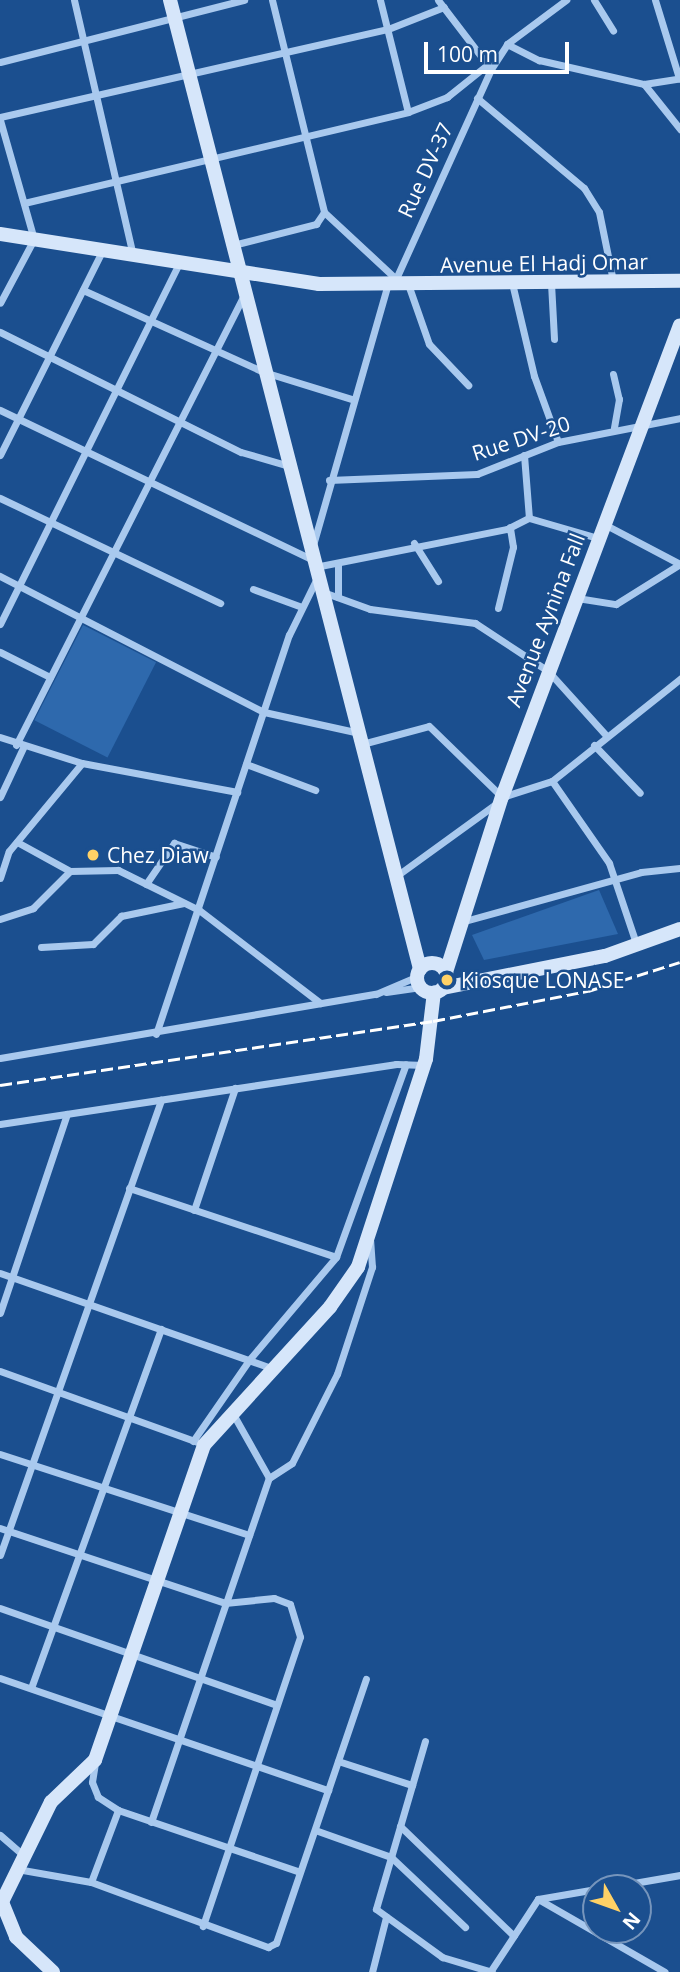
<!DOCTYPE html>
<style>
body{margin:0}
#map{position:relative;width:680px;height:1972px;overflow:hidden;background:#1b4f8f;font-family:"Open Sans",sans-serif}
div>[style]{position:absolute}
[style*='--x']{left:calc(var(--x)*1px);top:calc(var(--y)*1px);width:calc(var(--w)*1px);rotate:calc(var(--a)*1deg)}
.green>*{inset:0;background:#2e69ad;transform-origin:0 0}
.street>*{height:7px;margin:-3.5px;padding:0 3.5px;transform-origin:3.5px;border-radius:3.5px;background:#a9c9ee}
.secondary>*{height:14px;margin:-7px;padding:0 7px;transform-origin:7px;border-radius:7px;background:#d6e6fa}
.secondary>.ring{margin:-7px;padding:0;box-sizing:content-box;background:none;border:14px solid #d6e6fa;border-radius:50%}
.rail>*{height:2.5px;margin-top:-1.25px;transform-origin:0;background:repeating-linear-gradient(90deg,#fff 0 12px,transparent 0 17px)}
.dots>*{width:19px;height:19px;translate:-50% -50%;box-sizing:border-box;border:4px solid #1b4f8f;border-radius:50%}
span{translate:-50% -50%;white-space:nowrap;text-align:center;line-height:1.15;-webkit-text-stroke:5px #1b4f8f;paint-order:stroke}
.street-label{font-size:21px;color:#fff}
.poi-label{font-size:21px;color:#fff}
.left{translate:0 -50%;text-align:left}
.north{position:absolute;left:582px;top:1874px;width:70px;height:70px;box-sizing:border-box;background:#1b4f8f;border:2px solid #7695bc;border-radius:50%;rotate:130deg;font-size:19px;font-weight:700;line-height:28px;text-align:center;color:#fff}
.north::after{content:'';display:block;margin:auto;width:24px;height:32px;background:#ffd166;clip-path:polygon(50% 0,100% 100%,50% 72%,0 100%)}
.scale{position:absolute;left:424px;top:42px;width:145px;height:32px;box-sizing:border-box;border:4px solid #fff;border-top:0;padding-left:9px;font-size:21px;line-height:24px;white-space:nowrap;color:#fff;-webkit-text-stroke:5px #1b4f8f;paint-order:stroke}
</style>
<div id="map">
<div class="green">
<div style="left:83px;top:625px;width:82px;height:107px;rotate:27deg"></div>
<div style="clip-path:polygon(599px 890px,618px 934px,484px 960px,472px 935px)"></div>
</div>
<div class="street">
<div style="--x:74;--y:0;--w:262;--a:77"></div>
<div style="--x:272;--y:0;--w:218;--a:76.2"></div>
<div style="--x:324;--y:212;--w:98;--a:42.9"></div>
<div style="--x:380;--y:0;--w:115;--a:76"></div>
<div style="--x:438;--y:0;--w:86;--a:52.6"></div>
<div style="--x:594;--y:0;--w:36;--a:58"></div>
<div style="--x:655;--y:0;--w:82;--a:72.9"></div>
<div style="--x:507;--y:44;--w:36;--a:27"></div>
<div style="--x:539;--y:60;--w:108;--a:12.9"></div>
<div style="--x:644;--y:84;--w:58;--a:51.3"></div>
<div style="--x:0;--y:62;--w:252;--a:-14.3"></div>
<div style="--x:644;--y:84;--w:36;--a:-9"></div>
<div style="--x:477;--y:98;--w:140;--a:40.1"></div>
<div style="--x:584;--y:188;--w:28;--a:58"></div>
<div style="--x:599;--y:212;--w:70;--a:78.5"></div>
<div style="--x:0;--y:117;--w:398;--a:-12.8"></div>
<div style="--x:388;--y:29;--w:60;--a:-21.4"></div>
<div style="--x:0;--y:120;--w:124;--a:74.1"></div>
<div style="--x:34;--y:239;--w:72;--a:118"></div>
<div style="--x:24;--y:203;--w:395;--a:-13.3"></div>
<div style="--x:408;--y:112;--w:42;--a:-21"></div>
<div style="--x:447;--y:97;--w:51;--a:-38.7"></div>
<div style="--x:233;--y:245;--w:86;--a:-14.2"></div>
<div style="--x:316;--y:224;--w:14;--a:-56"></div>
<div style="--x:394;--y:283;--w:235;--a:-65.6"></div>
<div style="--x:491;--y:69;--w:30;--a:-57"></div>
<div style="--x:507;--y:44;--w:74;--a:-36.7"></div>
<div style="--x:512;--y:283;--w:96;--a:76.7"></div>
<div style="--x:534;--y:376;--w:70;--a:70"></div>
<div style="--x:551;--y:283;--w:56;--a:86.9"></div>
<div style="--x:409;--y:287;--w:60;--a:70.7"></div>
<div style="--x:429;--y:344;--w:57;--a:46.4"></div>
<div style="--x:83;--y:290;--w:199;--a:24.4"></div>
<div style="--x:264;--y:372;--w:92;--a:17.1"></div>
<div style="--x:0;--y:332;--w:269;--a:26.5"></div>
<div style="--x:241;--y:452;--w:47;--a:16.1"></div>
<div style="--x:613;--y:374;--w:26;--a:77"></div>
<div style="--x:619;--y:399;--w:29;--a:100"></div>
<div style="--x:0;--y:410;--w:347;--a:25.6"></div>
<div style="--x:0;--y:455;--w:228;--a:-63.4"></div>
<div style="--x:524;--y:455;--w:63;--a:85.5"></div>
<div style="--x:329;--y:480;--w:148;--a:-2.3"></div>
<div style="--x:477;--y:474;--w:87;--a:-21.6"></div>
<div style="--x:558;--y:442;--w:124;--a:-11.1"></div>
<div style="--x:0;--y:498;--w:244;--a:25.5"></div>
<div style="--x:604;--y:524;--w:86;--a:27.8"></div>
<div style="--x:414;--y:543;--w:45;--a:57.7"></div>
<div style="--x:313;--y:545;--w:268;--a:-74"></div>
<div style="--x:338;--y:563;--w:34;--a:90"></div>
<div style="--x:315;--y:567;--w:196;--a:-11.2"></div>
<div style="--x:507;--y:529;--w:25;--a:-27"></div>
<div style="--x:529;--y:518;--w:72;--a:16.2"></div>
<div style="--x:0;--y:576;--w:297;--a:27.3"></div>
<div style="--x:264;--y:712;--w:93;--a:12.4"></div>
<div style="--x:253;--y:589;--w:52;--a:20.2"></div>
<div style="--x:323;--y:592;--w:50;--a:19.9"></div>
<div style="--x:370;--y:609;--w:106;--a:7.6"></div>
<div style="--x:475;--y:623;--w:87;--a:33.3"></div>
<div style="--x:548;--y:671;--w:85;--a:47.9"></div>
<div style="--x:577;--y:598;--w:39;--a:9"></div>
<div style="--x:616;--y:604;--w:75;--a:-32"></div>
<div style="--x:498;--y:608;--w:63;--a:-76.2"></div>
<div style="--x:513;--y:547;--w:20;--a:-99"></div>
<div style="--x:0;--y:624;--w:403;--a:-63.6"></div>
<div style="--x:0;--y:652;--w:56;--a:26.6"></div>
<div style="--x:0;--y:737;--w:86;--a:17.6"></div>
<div style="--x:82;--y:763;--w:158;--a:10.6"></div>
<div style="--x:362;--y:744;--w:69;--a:-15"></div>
<div style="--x:429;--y:726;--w:102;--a:44.2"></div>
<div style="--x:502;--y:797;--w:52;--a:-17.7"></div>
<div style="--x:552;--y:781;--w:164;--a:-38.6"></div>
<div style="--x:16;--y:745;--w:502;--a:-63.13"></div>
<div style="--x:594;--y:745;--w:66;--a:46.2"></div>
<div style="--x:246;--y:764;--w:74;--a:20.6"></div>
<div style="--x:552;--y:781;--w:100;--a:55.2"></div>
<div style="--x:609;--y:863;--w:88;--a:71.4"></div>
<div style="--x:0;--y:797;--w:54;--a:-64.9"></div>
<div style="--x:17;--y:842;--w:60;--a:28.7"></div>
<div style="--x:395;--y:877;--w:125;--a:-35.9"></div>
<div style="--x:0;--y:878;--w:28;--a:-72"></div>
<div style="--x:9;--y:851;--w:114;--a:-50.3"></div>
<div style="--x:146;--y:884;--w:50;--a:-55.7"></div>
<div style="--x:174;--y:843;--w:44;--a:18.4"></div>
<div style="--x:0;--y:919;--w:35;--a:-18"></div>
<div style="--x:33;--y:908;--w:52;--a:-45"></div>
<div style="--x:70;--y:871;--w:48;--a:-1.2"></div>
<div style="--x:118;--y:870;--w:90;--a:26.3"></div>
<div style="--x:199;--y:910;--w:153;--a:37.5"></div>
<div style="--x:461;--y:922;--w:187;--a:-15.5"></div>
<div style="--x:641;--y:872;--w:39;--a:-6"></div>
<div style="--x:41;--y:947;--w:52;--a:-3.3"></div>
<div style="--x:93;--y:944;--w:40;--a:-45"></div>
<div style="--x:121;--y:916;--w:64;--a:-11.7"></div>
<div style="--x:386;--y:992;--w:35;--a:-8"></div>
<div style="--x:156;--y:1034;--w:421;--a:-71.6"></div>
<div style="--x:289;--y:635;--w:64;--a:-63.8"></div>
<div style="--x:0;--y:1058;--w:381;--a:-9.7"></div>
<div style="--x:376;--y:994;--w:46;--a:-23.2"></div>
<div style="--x:0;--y:1124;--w:401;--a:-8.6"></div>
<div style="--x:396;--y:1064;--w:28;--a:2"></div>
<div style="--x:129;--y:1188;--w:218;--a:18.4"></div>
<div style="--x:194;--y:1210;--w:129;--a:-71.4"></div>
<div style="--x:0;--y:1273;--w:288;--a:19.3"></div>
<div style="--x:0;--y:1313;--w:210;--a:-71.4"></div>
<div style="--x:0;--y:1371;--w:209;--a:19.8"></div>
<div style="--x:233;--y:1414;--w:73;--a:60.6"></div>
<div style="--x:269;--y:1478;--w:27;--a:-33"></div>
<div style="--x:292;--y:1463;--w:100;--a:-63.2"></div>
<div style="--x:337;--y:1374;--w:113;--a:-71.9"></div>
<div style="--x:372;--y:1267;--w:26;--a:-94"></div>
<div style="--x:193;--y:1441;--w:98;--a:-55.3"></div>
<div style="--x:249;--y:1360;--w:135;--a:-49.8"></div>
<div style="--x:336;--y:1257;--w:205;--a:-70.1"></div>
<div style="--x:0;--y:1454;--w:262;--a:18"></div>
<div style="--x:0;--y:1528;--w:237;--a:18.4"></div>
<div style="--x:225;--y:1603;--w:49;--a:-5.8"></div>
<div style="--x:274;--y:1598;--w:17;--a:21"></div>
<div style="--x:290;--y:1604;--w:34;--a:73"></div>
<div style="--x:300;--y:1637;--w:305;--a:108.6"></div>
<div style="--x:0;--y:1555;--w:483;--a:-70.5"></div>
<div style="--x:0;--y:1608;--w:293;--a:19.3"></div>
<div style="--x:0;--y:1678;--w:347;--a:18.9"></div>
<div style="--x:31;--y:1688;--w:382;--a:-70.1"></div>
<div style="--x:425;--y:1741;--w:175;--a:106.3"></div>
<div style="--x:376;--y:1909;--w:82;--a:36"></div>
<div style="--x:442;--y:1957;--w:52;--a:16.7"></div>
<div style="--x:338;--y:1761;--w:78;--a:18"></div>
<div style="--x:118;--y:1810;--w:192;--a:18.8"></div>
<div style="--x:151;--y:1822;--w:364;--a:-71.1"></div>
<div style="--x:400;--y:1826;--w:158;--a:44"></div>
<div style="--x:315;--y:1830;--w:81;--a:19.6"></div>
<div style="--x:391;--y:1857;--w:102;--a:43.4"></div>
<div style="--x:0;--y:1835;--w:30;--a:41"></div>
<div style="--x:17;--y:1869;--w:75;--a:10"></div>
<div style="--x:91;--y:1882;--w:189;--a:20.2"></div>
<div style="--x:268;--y:1947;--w:9;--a:-27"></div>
<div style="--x:276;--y:1943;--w:279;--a:-71.2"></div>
<div style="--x:91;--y:1882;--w:77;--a:-69.4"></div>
<div style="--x:118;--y:1810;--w:24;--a:-147"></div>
<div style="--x:98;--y:1797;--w:16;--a:-112"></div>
<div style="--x:92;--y:1782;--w:18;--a:-81"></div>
<div style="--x:605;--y:1888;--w:76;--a:-9.8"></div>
<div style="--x:538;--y:1899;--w:146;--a:29.9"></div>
<div style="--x:372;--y:1972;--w:57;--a:-75.7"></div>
<div style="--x:490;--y:1972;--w:87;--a:-56.7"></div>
<div style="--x:538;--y:1899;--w:59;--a:-9.8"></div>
</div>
<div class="secondary">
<div style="--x:170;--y:0;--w:1001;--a:75.53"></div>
<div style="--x:0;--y:234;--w:323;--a:8.9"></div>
<div style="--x:319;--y:284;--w:361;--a:-0.5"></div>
<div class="ring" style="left:417px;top:963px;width:16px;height:16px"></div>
<div style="--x:446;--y:972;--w:184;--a:-72.3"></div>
<div style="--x:502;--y:797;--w:504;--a:-69.34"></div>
<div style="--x:443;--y:988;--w:165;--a:-11.2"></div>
<div style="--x:605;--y:956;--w:80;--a:-19.8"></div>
<div style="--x:2;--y:1902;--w:38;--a:68"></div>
<div style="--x:16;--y:1937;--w:51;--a:43.4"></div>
<div style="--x:0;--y:1906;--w:116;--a:-63.9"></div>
<div style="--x:51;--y:1802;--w:61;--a:-43.7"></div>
<div style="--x:95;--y:1760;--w:333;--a:-70.9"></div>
<div style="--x:204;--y:1445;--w:187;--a:-47.6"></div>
<div style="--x:330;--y:1307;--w:49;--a:-55"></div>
<div style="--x:358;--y:1267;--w:219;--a:-71.9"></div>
<div style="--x:426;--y:1059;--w:67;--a:-83.2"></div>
</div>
<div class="rail">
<div style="--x:0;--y:1085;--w:438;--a:-8.4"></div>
<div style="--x:433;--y:1021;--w:158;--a:-11"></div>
<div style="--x:588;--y:991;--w:96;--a:-17.5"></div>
</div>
<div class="dots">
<div style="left:93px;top:855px;background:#ffd166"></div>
<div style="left:447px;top:980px;background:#ffd166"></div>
</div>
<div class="street-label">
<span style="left:425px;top:170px;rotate:-65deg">Rue DV-37</span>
<span style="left:544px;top:263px;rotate:-1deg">Avenue El Hadj Omar</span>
<span style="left:521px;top:438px;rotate:-18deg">Rue DV-20</span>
<span style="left:545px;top:620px;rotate:-69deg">Avenue Aynina Fall</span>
</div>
<div class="poi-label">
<span class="left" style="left:107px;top:855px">Chez Diaw</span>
<span class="left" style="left:461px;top:980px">Kiosque LONASE</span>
</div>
<div class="north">N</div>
<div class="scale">100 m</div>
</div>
